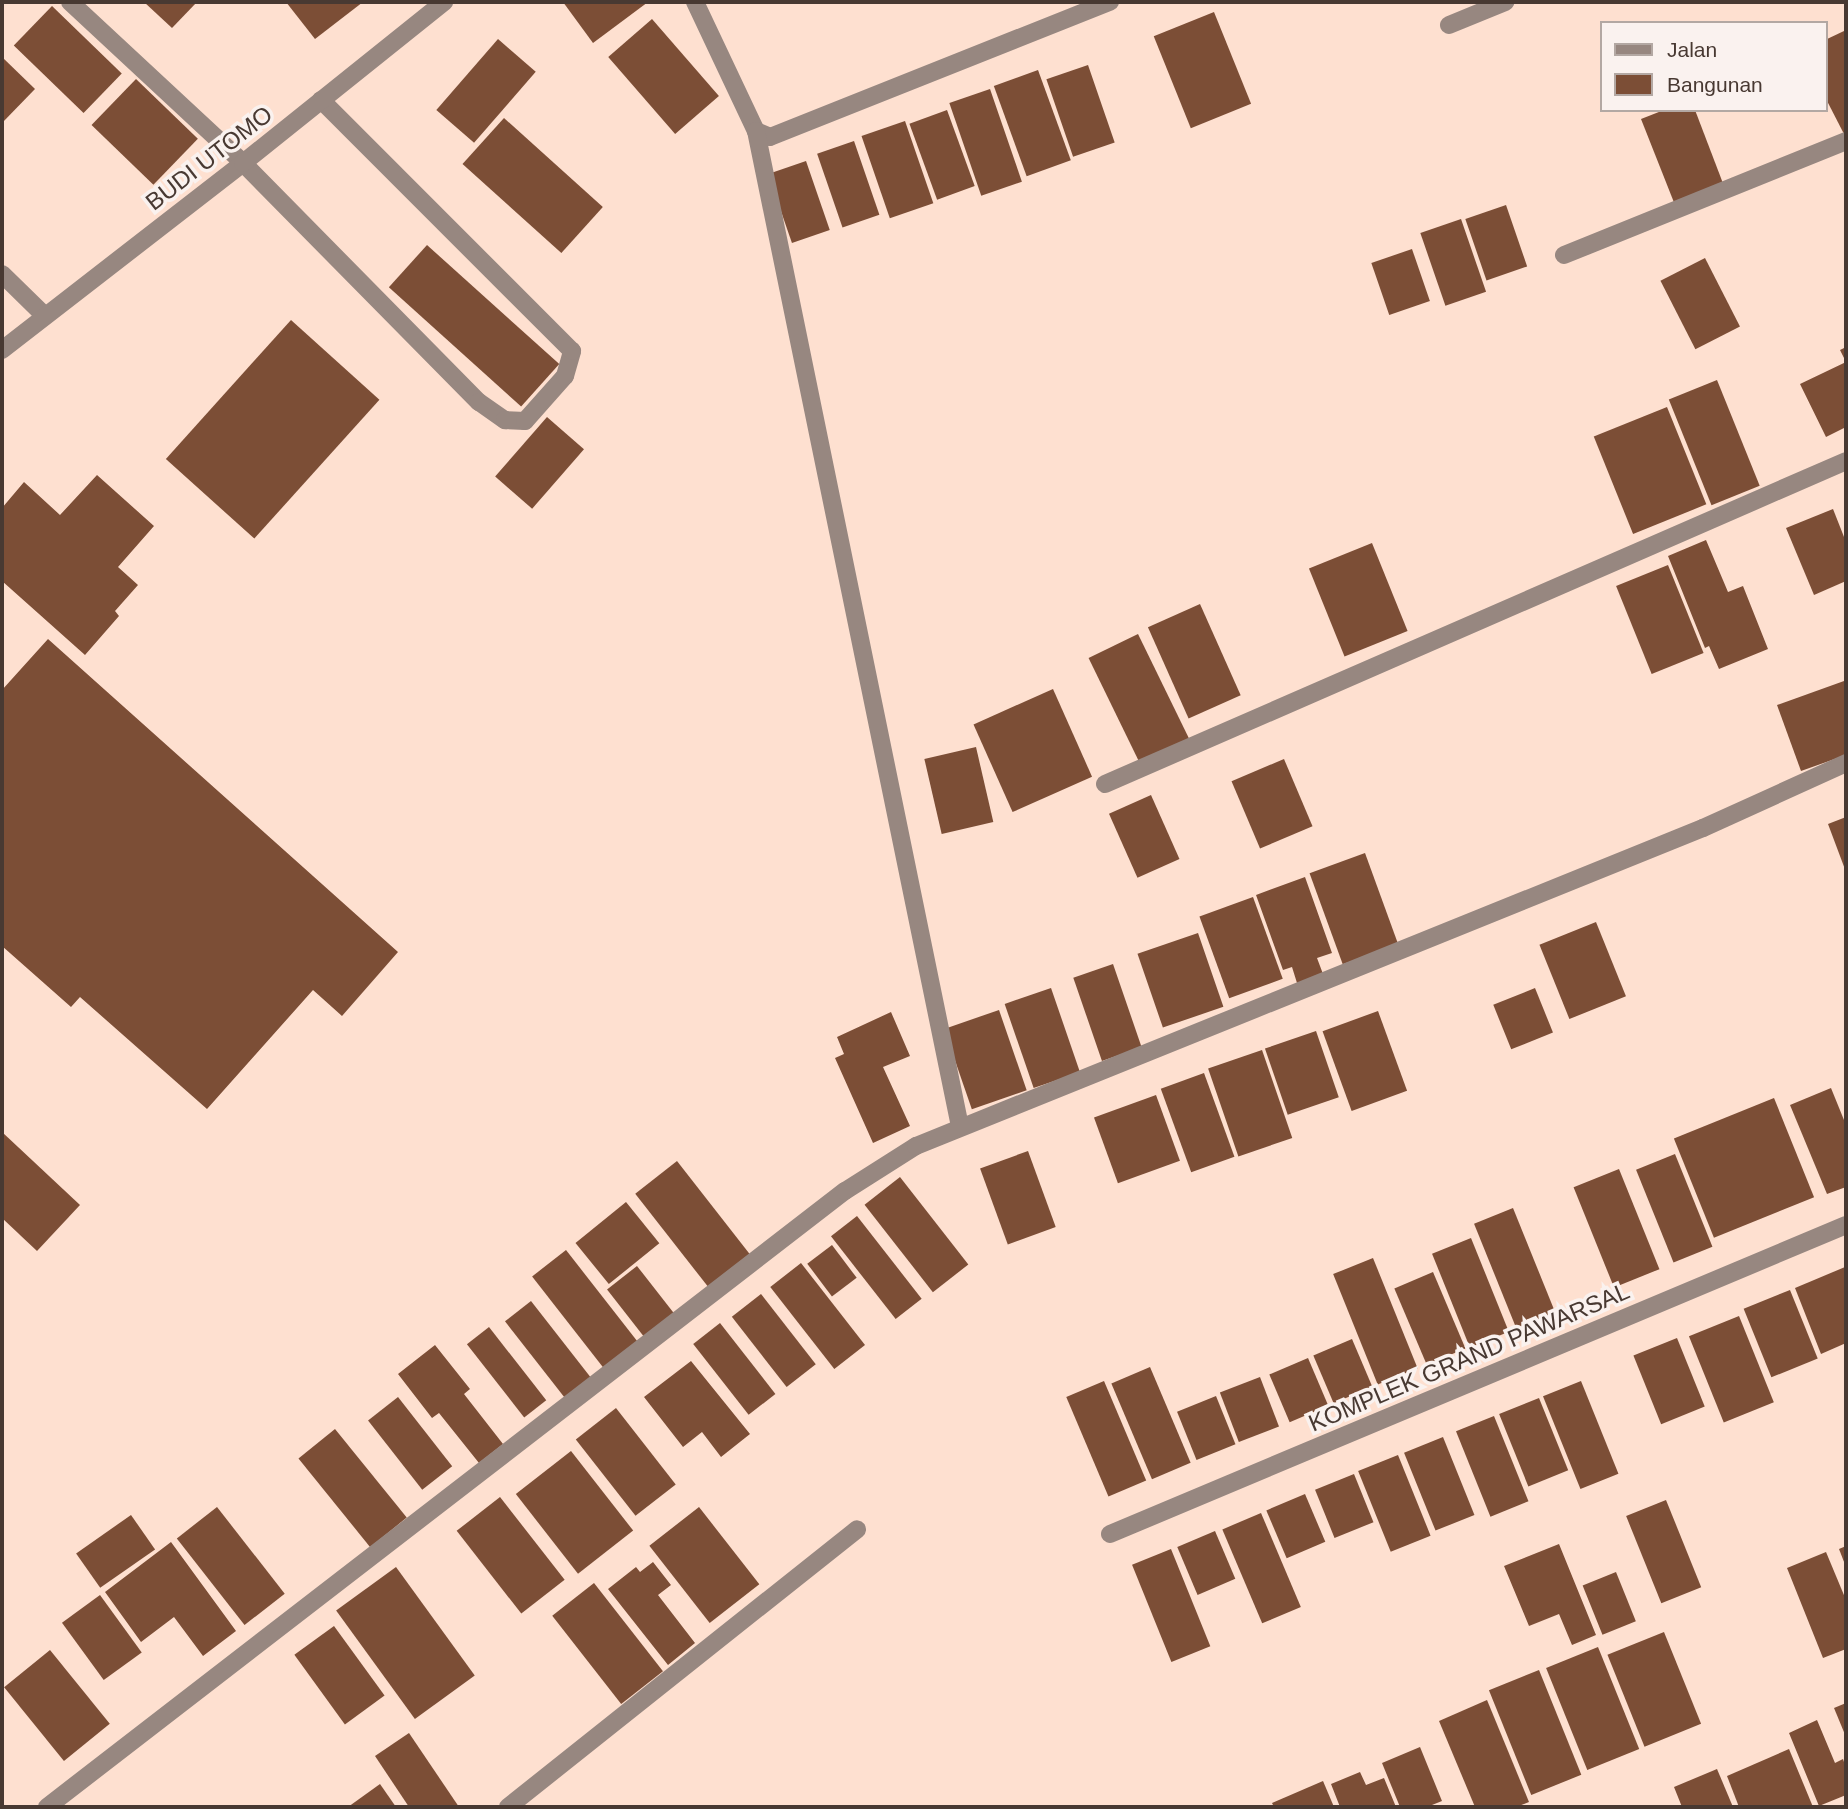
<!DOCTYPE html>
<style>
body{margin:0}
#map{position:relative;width:1848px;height:1809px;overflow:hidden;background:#fee0d0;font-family:Arial,sans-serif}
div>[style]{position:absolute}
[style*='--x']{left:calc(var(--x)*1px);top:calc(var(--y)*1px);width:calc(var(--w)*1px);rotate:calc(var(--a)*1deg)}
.building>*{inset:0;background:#7c4e36;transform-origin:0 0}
.minor>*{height:18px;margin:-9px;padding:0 9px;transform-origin:9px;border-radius:9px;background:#978780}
span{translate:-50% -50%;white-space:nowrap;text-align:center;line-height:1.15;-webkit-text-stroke:7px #faf2ef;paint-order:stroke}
.street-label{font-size:24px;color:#483932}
.frame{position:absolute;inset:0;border:4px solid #483932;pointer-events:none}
.legend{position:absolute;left:1600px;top:21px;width:228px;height:91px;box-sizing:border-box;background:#faf2ef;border:2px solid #b3a8a3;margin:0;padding:9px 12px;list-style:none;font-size:21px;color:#483932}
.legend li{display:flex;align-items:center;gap:14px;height:35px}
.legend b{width:35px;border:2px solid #b3a8a3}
</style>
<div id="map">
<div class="building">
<div style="clip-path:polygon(144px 2px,197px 2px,172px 28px)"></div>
<div style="clip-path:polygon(286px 2px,363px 2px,315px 39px)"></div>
<div style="clip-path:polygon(563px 2px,648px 2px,593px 43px)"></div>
<div style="left:52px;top:6px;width:97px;height:55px;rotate:44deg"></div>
<div style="left:1214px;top:12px;width:99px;height:65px;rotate:68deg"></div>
<div style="left:652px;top:19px;width:102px;height:58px;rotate:49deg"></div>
<div style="clip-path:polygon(1844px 31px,1846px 36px,1844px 134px,1825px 97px,1825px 40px)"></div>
<div style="left:498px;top:39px;width:50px;height:94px;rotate:41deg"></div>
<div style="clip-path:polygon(2px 57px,35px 89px,2px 123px)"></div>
<div style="left:1088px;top:65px;width:82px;height:44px;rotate:71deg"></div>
<div style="left:1038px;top:70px;width:96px;height:47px;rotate:70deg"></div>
<div style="left:136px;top:79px;width:86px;height:64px;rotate:44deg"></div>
<div style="left:990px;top:89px;width:98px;height:43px;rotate:71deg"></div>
<div style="left:947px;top:110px;width:81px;height:40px;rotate:70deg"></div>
<div style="clip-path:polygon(1664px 110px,1695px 110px,1724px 186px,1675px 205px,1641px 119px)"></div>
<div style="left:504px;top:118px;width:133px;height:62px;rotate:42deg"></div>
<div style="left:905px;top:121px;width:87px;height:46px;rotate:71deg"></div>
<div style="left:854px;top:141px;width:78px;height:39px;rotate:71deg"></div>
<div style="left:806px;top:161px;width:73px;height:40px;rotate:71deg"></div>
<div style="left:1506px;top:205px;width:65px;height:43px;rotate:71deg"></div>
<div style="left:1461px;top:219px;width:77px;height:43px;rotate:71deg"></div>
<div style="left:427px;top:245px;width:178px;height:57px;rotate:42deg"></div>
<div style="left:1412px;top:249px;width:55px;height:43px;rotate:71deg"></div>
<div style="left:1705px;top:258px;width:77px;height:50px;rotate:63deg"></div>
<div style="left:291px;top:320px;width:119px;height:187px;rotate:42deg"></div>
<div style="clip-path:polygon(1846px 347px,1846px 427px,1826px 437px,1800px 384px,1846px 362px,1840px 350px)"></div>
<div style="left:1717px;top:380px;width:114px;height:52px;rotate:68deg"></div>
<div style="left:1667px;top:407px;width:105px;height:79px;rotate:68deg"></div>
<div style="left:547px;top:417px;width:49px;height:79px;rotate:41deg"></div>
<div style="clip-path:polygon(97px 475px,154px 526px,118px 567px,138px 585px,115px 611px,119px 616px,85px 655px,2px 581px,2px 508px,24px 482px,60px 515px)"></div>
<div style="clip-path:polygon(1833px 509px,1846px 542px,1846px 581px,1814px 595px,1786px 528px)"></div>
<div style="clip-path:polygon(1706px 540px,1728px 592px,1743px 586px,1768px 649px,1719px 669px,1709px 646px,1705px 648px,1668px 556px)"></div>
<div style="left:1372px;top:543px;width:95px;height:68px;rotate:68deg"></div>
<div style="left:1668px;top:565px;width:95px;height:56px;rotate:68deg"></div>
<div style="left:1200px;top:604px;width:100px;height:57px;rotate:66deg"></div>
<div style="left:1138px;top:634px;width:120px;height:55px;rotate:64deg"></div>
<div style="clip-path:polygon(48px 639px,398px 952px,342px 1016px,313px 990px,207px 1109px,80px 997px,71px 1007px,2px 946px,2px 690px)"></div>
<div style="clip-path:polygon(1844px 681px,1846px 755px,1801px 771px,1777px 705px)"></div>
<div style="left:1053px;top:689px;width:96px;height:87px;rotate:66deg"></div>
<div style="left:976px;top:747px;width:77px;height:53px;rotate:77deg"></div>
<div style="left:1284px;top:759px;width:73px;height:57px;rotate:67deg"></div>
<div style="left:1151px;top:795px;width:70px;height:46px;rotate:66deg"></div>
<div style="clip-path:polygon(1846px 817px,1846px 872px,1828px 824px)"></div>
<div style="left:1365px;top:853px;width:97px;height:59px;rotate:70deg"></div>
<div style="clip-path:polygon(1305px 877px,1332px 953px,1317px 958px,1323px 974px,1297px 983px,1292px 967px,1283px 970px,1256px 895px)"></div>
<div style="left:1253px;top:897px;width:87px;height:57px;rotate:70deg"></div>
<div style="left:1596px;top:922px;width:80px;height:61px;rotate:68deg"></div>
<div style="left:1198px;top:933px;width:78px;height:64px;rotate:71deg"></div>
<div style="left:1113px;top:964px;width:88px;height:42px;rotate:71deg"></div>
<div style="left:1051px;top:988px;width:89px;height:49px;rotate:71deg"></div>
<div style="left:1535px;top:988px;width:48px;height:45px;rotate:68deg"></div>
<div style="left:999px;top:1010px;width:85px;height:58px;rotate:71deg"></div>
<div style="left:1378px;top:1011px;width:85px;height:59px;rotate:70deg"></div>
<div style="clip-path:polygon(891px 1012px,910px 1056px,883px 1067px,910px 1126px,873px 1143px,835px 1058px,844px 1054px,837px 1037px)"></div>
<div style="left:1316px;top:1031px;width:70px;height:54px;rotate:71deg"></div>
<div style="left:1262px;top:1050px;width:93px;height:57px;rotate:71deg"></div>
<div style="left:1204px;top:1073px;width:89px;height:46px;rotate:70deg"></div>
<div style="clip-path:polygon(1831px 1088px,1846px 1125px,1846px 1187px,1827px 1194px,1790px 1105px)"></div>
<div style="left:1156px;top:1095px;width:70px;height:66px;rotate:70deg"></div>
<div style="left:1774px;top:1098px;width:107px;height:108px;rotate:68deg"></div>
<div style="clip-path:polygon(2px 1132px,80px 1205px,37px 1251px,2px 1218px)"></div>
<div style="left:1028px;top:1151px;width:81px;height:51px;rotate:70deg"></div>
<div style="left:1675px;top:1154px;width:100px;height:42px;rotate:68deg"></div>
<div style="left:677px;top:1161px;width:118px;height:53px;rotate:52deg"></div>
<div style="left:1619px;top:1169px;width:108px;height:49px;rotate:68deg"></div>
<div style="left:900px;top:1177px;width:111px;height:45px;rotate:52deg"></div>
<div style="left:626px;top:1202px;width:53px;height:65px;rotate:51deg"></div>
<div style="left:1513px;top:1208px;width:113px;height:42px;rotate:68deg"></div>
<div style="left:857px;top:1216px;width:105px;height:33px;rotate:52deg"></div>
<div style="left:1471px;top:1238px;width:101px;height:42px;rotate:68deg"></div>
<div style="left:832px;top:1245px;width:41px;height:31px;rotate:53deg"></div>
<div style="left:566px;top:1250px;width:118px;height:43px;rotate:52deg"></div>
<div style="left:1373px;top:1258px;width:119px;height:43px;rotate:68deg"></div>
<div style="left:801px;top:1263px;width:104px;height:39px;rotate:52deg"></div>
<div style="left:637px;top:1266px;width:60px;height:38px;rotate:52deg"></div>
<div style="clip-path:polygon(1845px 1267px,1846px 1343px,1821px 1354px,1795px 1288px)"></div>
<div style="left:1433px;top:1272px;width:83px;height:42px;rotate:67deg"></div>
<div style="left:1790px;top:1290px;width:74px;height:50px;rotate:68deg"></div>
<div style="left:761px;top:1294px;width:89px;height:37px;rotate:52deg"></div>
<div style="left:531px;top:1301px;width:98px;height:33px;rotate:52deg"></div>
<div style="left:1739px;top:1316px;width:93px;height:54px;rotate:68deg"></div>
<div style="left:720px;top:1323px;width:90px;height:34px;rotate:52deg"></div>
<div style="left:489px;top:1327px;width:93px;height:28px;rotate:52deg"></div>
<div style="left:1677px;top:1338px;width:74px;height:47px;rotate:68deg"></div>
<div style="left:1352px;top:1339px;width:52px;height:42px;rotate:67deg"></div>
<div style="clip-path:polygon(435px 1345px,470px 1389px,464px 1394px,503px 1444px,479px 1463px,439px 1413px,432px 1418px,398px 1374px)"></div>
<div style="left:1308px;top:1358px;width:52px;height:42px;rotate:67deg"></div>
<div style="clip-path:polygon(691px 1361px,750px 1434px,721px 1457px,702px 1432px,683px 1447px,644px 1397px)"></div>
<div style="left:1150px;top:1367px;width:104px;height:42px;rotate:67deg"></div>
<div style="left:1260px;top:1377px;width:53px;height:43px;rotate:69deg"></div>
<div style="left:1104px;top:1381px;width:108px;height:41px;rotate:67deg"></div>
<div style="left:1581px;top:1381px;width:100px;height:41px;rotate:68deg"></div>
<div style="left:1216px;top:1396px;width:52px;height:42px;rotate:68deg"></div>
<div style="left:398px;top:1397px;width:88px;height:38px;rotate:52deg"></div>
<div style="left:1539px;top:1398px;width:78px;height:43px;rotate:68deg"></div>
<div style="left:616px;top:1408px;width:97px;height:51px;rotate:52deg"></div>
<div style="left:1494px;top:1416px;width:92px;height:41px;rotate:68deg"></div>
<div style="left:335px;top:1429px;width:114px;height:47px;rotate:51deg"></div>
<div style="left:1443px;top:1437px;width:84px;height:42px;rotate:68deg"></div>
<div style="left:571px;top:1451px;width:101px;height:70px;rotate:52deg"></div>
<div style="left:1398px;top:1455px;width:87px;height:43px;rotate:68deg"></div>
<div style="left:1354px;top:1474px;width:52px;height:42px;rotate:68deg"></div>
<div style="left:1305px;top:1494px;width:52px;height:42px;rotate:67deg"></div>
<div style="left:500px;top:1497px;width:105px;height:55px;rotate:52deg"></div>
<div style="left:1666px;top:1500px;width:94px;height:43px;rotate:68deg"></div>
<div style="left:217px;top:1507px;width:110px;height:51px;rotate:52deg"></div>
<div style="left:699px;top:1507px;width:98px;height:63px;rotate:52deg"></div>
<div style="left:1261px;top:1513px;width:102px;height:42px;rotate:67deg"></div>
<div style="left:131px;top:1515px;width:42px;height:67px;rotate:55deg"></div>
<div style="left:1215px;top:1531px;width:52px;height:41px;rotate:67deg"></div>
<div style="clip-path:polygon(171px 1542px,236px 1631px,203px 1656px,174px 1617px,141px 1642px,105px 1592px)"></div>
<div style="clip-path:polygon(1559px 1544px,1596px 1635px,1572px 1645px,1559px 1614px,1529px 1626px,1504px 1566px)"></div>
<div style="clip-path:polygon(1846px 1546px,1846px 1567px,1839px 1549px)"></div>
<div style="left:1171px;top:1549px;width:105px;height:42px;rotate:68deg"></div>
<div style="clip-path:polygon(1826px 1552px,1846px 1600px,1846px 1649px,1823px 1658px,1787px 1568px)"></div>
<div style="clip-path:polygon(653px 1562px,671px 1585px,658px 1595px,695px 1643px,668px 1665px,608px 1589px,636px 1567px,640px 1572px)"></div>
<div style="left:396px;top:1567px;width:134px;height:74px;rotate:54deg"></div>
<div style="left:1616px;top:1572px;width:53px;height:36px;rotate:68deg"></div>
<div style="left:594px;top:1583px;width:112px;height:53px;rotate:52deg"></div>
<div style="left:100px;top:1595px;width:71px;height:47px;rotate:54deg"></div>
<div style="left:334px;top:1626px;width:86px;height:49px;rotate:54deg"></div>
<div style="left:1664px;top:1632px;width:99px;height:61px;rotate:68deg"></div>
<div style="left:1598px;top:1647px;width:110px;height:56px;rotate:68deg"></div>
<div style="left:50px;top:1650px;width:95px;height:59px;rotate:51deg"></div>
<div style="left:1539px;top:1670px;width:113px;height:54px;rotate:68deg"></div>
<div style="clip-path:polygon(1487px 1700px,1529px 1802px,1516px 1807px,1475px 1807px,1439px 1721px)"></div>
<div style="clip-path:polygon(1846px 1703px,1846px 1737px,1834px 1708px)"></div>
<div style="clip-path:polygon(1817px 1720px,1835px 1763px,1843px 1759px,1846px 1768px,1846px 1795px,1819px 1806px,1789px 1733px)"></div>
<div style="clip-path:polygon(409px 1733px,459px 1807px,409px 1807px,375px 1756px)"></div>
<div style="clip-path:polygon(1420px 1747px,1442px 1801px,1427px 1807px,1400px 1807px,1382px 1763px)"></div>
<div style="clip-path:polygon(1789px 1749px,1813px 1807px,1739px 1807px,1727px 1776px)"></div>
<div style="clip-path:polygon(1717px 1769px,1733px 1807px,1682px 1807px,1674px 1787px)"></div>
<div style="clip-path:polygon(1360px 1772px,1366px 1785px,1384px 1778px,1396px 1807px,1340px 1807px,1331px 1784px)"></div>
<div style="clip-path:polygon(1323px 1781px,1334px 1807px,1274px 1807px,1272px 1803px)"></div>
<div style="clip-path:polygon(380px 1784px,396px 1807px,348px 1807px)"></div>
</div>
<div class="minor">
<div style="--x:70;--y:2;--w:236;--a:42.9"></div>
<div style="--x:243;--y:163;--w:336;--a:45.4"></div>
<div style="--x:479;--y:402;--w:32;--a:35"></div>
<div style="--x:505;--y:420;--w:20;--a:3"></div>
<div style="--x:525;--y:421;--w:60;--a:-48.4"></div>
<div style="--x:565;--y:376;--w:26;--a:-74"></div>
<div style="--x:572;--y:351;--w:355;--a:-135"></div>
<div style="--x:695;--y:2;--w:143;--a:64.7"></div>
<div style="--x:756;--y:131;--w:15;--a:23"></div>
<div style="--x:770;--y:137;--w:366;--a:-21.7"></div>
<div style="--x:1449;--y:25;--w:61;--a:-22.3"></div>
<div style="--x:756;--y:131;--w:1017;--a:78.42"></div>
<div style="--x:1564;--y:255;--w:304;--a:-22"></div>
<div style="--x:2;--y:274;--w:59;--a:44.3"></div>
<div style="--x:2;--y:350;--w:305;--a:-37.8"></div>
<div style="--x:243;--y:163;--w:258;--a:-38.7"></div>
<div style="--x:1105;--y:784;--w:808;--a:-23.55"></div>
<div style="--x:1110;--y:1534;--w:798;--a:-22.77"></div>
<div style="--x:47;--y:1807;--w:1008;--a:-37.67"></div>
<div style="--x:845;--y:1191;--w:84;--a:-32.4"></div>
<div style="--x:916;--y:1146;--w:849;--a:-22"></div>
<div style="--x:1703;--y:828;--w:157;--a:-24.4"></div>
<div style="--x:508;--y:1807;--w:446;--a:-38.5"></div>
</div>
<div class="street-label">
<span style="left:209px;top:158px;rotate:-38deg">BUDI UTOMO</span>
<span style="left:1469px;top:1357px;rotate:-23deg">KOMPLEK GRAND PAWARSAL</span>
</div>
<div class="frame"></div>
<ul class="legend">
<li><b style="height:9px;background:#978780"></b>Jalan</li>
<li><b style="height:19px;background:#7c4e36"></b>Bangunan</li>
</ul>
</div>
